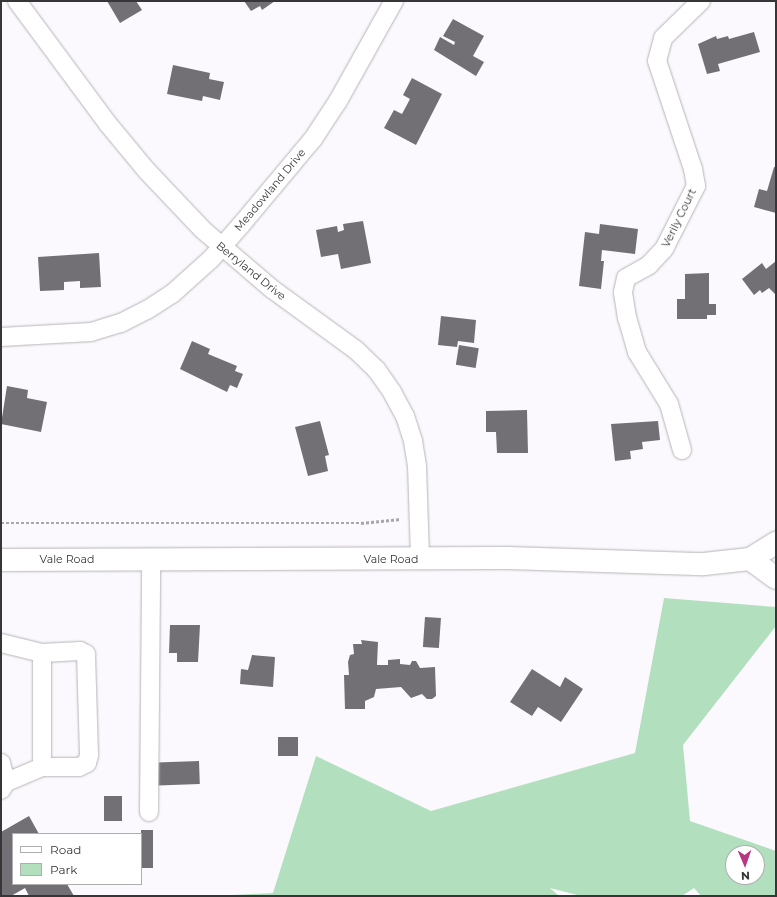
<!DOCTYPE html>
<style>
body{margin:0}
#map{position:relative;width:777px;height:897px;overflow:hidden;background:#fbf9fd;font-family:Montserrat,sans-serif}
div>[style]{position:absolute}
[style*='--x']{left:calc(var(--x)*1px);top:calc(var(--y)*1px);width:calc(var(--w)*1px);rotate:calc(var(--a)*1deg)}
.green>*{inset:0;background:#b2e0bf}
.building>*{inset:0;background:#727074;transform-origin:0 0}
.path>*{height:2.5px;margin-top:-1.25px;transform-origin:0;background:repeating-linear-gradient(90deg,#a9a7aa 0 3px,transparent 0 5px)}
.roads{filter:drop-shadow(0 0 1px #b6b4b8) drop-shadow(0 0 1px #b6b4b8)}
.minor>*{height:18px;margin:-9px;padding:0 9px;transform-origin:9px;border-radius:9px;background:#fff}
.major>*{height:22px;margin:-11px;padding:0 11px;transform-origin:11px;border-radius:11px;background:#fff}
span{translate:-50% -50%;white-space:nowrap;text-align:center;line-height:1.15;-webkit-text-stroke:4px #fff;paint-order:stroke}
.street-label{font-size:11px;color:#363537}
.frame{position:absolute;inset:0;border:2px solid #363537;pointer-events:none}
.legend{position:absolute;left:12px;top:833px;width:130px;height:52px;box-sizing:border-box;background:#fff;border:1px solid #afaeaf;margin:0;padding:5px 7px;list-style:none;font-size:12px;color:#363537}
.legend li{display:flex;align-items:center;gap:8px;height:20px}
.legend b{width:20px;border:1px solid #afaeaf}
.north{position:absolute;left:725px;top:845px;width:40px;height:40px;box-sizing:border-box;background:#fff;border:1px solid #afaeaf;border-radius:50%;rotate:178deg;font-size:11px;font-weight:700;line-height:16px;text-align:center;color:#363537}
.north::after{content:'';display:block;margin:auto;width:14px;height:18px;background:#b73782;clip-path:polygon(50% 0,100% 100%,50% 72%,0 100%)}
</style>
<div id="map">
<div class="green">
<div style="clip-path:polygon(evenodd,664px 598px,776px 607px,776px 626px,683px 745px,690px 821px,776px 851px,776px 896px,701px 896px,694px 888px,682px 896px,581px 896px,550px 888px,559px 896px,213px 896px,273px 893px,316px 756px,431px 811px,635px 753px,664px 598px,733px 853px,757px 853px,757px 877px,733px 877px,733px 853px)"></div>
</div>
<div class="building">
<div style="clip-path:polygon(107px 1px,136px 1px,142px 10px,120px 23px)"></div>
<div style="clip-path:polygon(244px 1px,275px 1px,262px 10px,260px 6px,251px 11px)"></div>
<div style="clip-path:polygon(453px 19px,484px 36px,473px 56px,484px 62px,476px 76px,434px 50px,440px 37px,454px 45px,455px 42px,443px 36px)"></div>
<div style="clip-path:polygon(754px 32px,760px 52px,718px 64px,720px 71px,707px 74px,698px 44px,716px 36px,717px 39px,728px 36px,729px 39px)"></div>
<div style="clip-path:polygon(173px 65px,210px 73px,209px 79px,224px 82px,220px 100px,203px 96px,202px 101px,167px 94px)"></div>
<div style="clip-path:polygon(412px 78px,442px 94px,416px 145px,384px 128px,394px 110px,402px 114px,410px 99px,403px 95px)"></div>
<div style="clip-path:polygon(774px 167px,776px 167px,776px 213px,754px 207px,759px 189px,767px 191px)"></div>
<div style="clip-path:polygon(363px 221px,371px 263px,341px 269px,338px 254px,321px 257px,316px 230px,337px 226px,338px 232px,344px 230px,343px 224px)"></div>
<div style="clip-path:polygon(600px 224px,638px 229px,635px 254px,602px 250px,601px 261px,604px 261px,601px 289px,579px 286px,585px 232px,599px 234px)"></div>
<div style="clip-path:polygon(99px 253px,101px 287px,80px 288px,80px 281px,64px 282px,64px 290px,40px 291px,38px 257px)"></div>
<div style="clip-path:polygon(776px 261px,776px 295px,769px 288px,762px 293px,760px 290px,754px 295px,742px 279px,762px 263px,766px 269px)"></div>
<div style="clip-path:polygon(709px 273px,709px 304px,716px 304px,716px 315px,707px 315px,707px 319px,677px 319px,677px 299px,685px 299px,685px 274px)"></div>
<div style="clip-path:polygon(441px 316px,476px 320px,474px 343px,458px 341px,457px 347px,438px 345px)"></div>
<div style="clip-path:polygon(192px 341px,210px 349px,208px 354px,237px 366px,235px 371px,243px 374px,237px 388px,230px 385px,227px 392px,180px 369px)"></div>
<div style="left:459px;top:345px;width:20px;height:20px;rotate:9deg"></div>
<div style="clip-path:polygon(7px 386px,28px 390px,27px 398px,47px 402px,41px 432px,1px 424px)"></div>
<div style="clip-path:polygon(527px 410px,528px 453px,497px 453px,496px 432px,486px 432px,486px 411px)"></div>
<div style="clip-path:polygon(320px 421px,329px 455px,325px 456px,328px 471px,308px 476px,295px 427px)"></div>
<div style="clip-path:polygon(658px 421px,660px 440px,642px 442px,643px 449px,630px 451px,631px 459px,615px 461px,611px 424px)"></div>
<div style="left:425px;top:617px;width:16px;height:30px;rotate:4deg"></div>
<div style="clip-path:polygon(170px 625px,200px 625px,198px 662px,177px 662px,177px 653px,169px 653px)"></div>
<div style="clip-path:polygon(361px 640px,378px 642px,377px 665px,388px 665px,388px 660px,400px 659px,400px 664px,410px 665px,412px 661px,416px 661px,420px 668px,435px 667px,436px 696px,432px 699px,427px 699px,422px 694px,411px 698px,401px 687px,376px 689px,374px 697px,365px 701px,365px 709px,345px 709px,344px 675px,349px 675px,348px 662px,350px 655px,354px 654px,353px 644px,362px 644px)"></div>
<div style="clip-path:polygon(252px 655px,275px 657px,273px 687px,240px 684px,241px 669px,248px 670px)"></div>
<div style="clip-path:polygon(532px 669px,560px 687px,565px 677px,583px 689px,561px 722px,538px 707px,532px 716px,510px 702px)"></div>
<div style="left:278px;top:737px;width:20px;height:19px"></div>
<div style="left:199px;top:761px;width:23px;height:42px;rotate:88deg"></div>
<div style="left:104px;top:796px;width:18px;height:25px"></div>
<div style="clip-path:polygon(29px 816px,39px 834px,13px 834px,13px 884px,67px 884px,74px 896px,29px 896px,25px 888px,11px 896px,1px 896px,1px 832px)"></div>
<div style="left:141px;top:830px;width:12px;height:38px"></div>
</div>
<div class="path">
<div style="--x:1;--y:523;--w:360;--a:0"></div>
<div style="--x:361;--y:523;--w:40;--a:-5.7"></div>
</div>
<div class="roads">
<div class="minor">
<div style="--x:17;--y:1;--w:153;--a:53.5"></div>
<div style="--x:108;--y:124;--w:61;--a:50.3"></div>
<div style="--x:147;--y:171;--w:81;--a:46.5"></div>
<div style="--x:203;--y:230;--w:91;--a:40.5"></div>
<div style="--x:272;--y:289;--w:104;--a:36"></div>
<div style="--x:356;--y:350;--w:28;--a:44"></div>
<div style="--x:376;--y:369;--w:28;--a:55"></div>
<div style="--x:392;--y:392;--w:27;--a:62"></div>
<div style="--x:405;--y:416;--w:26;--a:72"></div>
<div style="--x:413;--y:441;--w:25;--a:81"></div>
<div style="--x:417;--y:466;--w:92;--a:88.1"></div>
<div style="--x:1;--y:337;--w:90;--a:-3.2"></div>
<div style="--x:91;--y:332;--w:31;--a:-17"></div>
<div style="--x:121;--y:323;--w:29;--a:-27"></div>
<div style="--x:147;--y:310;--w:30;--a:-33"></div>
<div style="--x:172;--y:294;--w:52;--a:-41.9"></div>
<div style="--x:211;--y:259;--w:45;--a:-48.6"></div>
<div style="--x:241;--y:225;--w:112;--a:-50.1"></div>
<div style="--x:313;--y:139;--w:45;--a:-56.7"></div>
<div style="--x:338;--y:101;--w:115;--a:-60.8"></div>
<div style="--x:682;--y:450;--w:48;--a:-105.8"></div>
<div style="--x:669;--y:404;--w:61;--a:-121.6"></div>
<div style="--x:637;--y:352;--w:35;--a:-106"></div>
<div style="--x:627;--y:318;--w:26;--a:-99"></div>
<div style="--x:623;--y:292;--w:14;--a:-78"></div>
<div style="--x:626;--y:278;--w:26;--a:-29"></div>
<div style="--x:649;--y:265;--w:22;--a:-47"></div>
<div style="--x:664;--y:249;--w:71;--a:-63.1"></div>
<div style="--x:696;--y:186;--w:17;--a:-100"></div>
<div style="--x:693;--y:169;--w:114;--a:-108.4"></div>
<div style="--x:657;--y:61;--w:24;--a:-75"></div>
<div style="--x:663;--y:38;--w:53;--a:-44.2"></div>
<div style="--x:1;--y:643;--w:42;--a:13.7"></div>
<div style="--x:42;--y:653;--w:38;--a:-3"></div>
<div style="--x:80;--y:651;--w:7;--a:27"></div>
<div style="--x:86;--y:654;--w:101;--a:88.3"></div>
<div style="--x:89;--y:755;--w:8;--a:104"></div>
<div style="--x:87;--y:763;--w:9;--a:153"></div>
<div style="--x:79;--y:767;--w:37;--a:180"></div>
<div style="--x:42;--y:767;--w:39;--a:157"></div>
<div style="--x:6;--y:782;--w:9;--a:122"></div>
<div style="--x:42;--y:653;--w:114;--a:90"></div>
<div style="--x:1;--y:763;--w:20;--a:75"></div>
<div style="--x:149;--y:812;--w:253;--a:-89.5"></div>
</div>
<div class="major">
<div style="--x:750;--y:559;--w:32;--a:36"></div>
<div style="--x:1;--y:560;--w:507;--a:-0.23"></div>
<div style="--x:508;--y:558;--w:196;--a:1.8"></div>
<div style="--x:704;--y:564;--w:46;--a:-6.2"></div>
<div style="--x:750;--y:559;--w:31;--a:-32"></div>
</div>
</div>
<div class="street-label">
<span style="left:270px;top:190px;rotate:-50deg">Meadowland Drive</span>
<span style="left:679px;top:218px;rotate:-64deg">Verily Court</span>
<span style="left:251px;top:271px;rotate:39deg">Berryland Drive</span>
<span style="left:67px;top:559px">Vale Road</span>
<span style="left:391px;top:559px">Vale Road</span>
</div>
<div class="frame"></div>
<ul class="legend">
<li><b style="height:5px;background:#fff"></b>Road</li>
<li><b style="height:11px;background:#b2e0bf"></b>Park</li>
</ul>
<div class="north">N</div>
</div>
